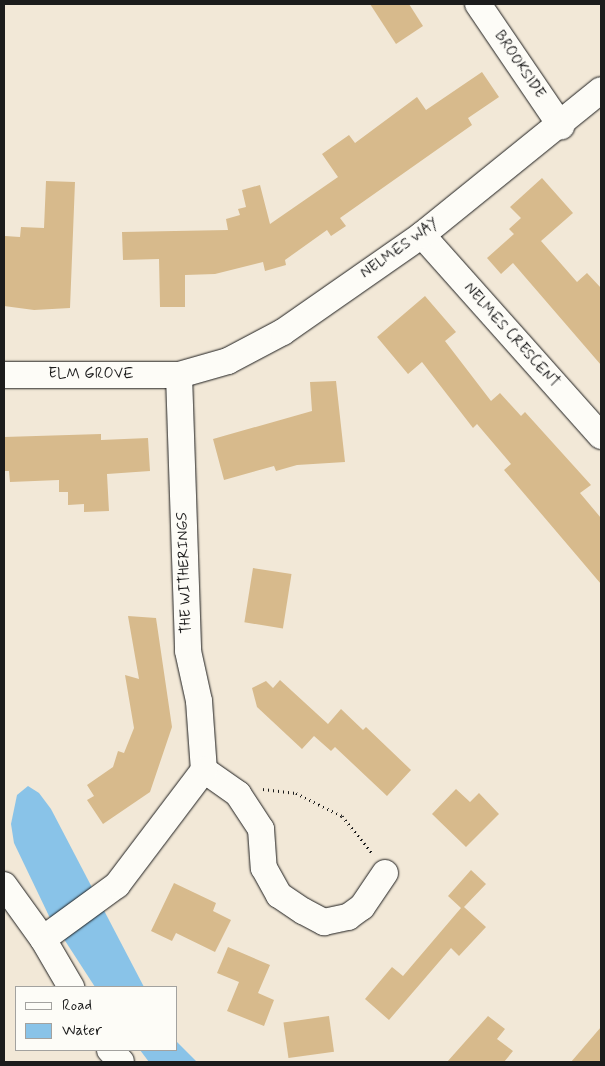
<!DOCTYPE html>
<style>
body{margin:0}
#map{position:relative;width:605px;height:1066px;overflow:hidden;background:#f2e8d7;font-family:Mynerve,sans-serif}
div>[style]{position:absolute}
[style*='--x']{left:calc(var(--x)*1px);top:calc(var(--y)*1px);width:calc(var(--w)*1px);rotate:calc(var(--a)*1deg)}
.water>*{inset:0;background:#89c3e8}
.building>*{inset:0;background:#d7ba8c;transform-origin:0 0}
.path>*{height:3px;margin-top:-1.5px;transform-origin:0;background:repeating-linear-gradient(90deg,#1c1c1c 0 1px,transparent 0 5px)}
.roads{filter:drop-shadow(0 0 1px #1c1c1c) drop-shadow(0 0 1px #1c1c1c)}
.minor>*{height:26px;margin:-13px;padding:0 13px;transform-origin:13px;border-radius:13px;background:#fdfcf7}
span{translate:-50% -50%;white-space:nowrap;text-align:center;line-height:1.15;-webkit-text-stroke:5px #fdfcf7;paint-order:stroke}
.street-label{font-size:15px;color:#1c1c1c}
.frame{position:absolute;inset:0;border:5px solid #1c1c1c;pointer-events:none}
.legend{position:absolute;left:15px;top:986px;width:162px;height:65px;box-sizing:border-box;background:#fdfcf7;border:1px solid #a3a29f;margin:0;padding:6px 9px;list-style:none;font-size:15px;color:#1c1c1c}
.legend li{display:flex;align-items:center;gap:10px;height:25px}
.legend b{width:25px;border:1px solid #a3a29f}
</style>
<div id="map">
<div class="water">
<div style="clip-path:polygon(28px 786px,39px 793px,51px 809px,144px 987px,95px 987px,49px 916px,14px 843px,11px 824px,17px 795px)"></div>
<div style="clip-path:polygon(176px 1041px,197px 1062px,149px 1062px,140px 1050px,176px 1050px)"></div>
</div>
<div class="building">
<div style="clip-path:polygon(370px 4px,409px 4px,423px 26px,396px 44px)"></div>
<div style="clip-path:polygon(482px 72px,499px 97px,468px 118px,472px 125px,340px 218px,346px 226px,331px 236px,327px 230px,285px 260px,286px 265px,265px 271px,263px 262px,215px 274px,185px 275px,185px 307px,160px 307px,159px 259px,123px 260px,122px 232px,228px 230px,226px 219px,240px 215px,238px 209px,246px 207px,242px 190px,260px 185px,270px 224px,338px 177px,322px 154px,349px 135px,355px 143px,417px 97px,426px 110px)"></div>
<div style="clip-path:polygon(542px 178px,573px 213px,541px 241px,577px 282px,587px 273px,601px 288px,601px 365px,513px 263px,501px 274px,487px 258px,514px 234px,509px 229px,521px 218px,510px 207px)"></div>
<div style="clip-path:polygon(46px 181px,75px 182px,70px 308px,34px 310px,4px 306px,5px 236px,20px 237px,21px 227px,44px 228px)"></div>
<div style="clip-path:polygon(425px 296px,456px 332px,445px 341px,491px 401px,500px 393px,521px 416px,525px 412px,591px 485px,580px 493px,601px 518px,601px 584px,504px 470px,511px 464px,477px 424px,473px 428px,422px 362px,408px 374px,377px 337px)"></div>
<div style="clip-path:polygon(336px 381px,345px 462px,297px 465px,276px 471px,274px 466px,224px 480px,213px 439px,312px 411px,310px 382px)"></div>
<div style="clip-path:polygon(101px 434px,101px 440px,148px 438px,150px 471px,107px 474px,109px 511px,84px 512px,84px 504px,68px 505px,68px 492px,59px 492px,59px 480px,10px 482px,9px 471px,4px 471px,4px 437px)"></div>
<div style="left:253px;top:568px;width:39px;height:55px;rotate:9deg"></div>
<div style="clip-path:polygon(128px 616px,156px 618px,172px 727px,150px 792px,103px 824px,87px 800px,94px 796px,87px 785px,113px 767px,118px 751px,124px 753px,134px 728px,125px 675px,139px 679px)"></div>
<div style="clip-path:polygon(280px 680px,328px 724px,341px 709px,363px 730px,366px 727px,411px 770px,387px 796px,335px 747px,331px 751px,314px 736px,302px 749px,257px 707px,252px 688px,266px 681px,273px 688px)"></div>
<div style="clip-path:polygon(456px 789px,470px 802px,479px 793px,499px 814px,466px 847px,432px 814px)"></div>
<div style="clip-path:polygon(471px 870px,486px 884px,464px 907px,486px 927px,459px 956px,451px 948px,389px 1020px,365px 999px,392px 967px,403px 976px,461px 908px,448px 896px)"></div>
<div style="clip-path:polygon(174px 883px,216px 903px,213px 911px,231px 920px,215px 952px,176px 933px,172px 941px,151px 931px)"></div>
<div style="clip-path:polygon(228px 947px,270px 965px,258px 993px,274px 1000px,264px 1026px,227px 1011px,239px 982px,217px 973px)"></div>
<div style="left:329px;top:1016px;width:36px;height:46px;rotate:82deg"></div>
<div style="clip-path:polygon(488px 1016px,505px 1029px,497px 1039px,513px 1051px,504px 1062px,447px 1062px)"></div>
<div style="clip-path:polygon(601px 1027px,601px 1062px,571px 1062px)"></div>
</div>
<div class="path">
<div style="--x:263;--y:789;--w:33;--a:7"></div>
<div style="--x:296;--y:793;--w:51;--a:26.6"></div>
<div style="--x:342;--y:816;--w:49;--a:50.8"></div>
</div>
<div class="roads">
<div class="minor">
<div style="--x:478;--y:4;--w:148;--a:55.8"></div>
<div style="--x:422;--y:235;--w:269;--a:48.3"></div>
<div style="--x:4;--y:375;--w:175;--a:0"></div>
<div style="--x:179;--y:375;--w:51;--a:-15.9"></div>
<div style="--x:228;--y:361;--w:62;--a:-27.8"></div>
<div style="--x:283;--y:332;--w:169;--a:-34.9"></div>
<div style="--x:422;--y:235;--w:230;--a:-39"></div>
<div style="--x:179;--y:375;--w:276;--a:88.1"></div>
<div style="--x:188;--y:651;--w:51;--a:77.6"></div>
<div style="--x:199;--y:701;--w:69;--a:85.9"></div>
<div style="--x:204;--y:770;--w:42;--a:35.2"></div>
<div style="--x:238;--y:794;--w:42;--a:56.7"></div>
<div style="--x:261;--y:829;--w:39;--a:86"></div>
<div style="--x:264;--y:868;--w:31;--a:61"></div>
<div style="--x:279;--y:895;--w:29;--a:34"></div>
<div style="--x:303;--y:911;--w:24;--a:28"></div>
<div style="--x:324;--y:922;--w:25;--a:-12"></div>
<div style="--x:348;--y:917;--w:17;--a:-36"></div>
<div style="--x:362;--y:907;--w:41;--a:-55.9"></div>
<div style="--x:4;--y:885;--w:67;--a:54.2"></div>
<div style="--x:43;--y:939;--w:56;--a:59.7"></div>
<div style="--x:43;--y:939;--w:92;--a:-36.1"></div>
<div style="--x:117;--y:885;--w:144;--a:-52.9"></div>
<div style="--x:110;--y:1050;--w:16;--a:47"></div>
</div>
</div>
<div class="street-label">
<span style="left:519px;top:65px;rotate:56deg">BROOKSIDE</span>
<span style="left:400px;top:249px;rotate:-36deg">NELMES WAY</span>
<span style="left:511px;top:336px;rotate:48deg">NELMES CRESCENT</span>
<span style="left:91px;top:375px">ELM GROVE</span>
<span style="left:185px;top:573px;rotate:-92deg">THE WITHERINGS</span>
</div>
<div class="frame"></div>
<ul class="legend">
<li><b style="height:6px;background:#fdfcf7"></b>Road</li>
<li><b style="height:14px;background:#89c3e8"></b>Water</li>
</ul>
</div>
